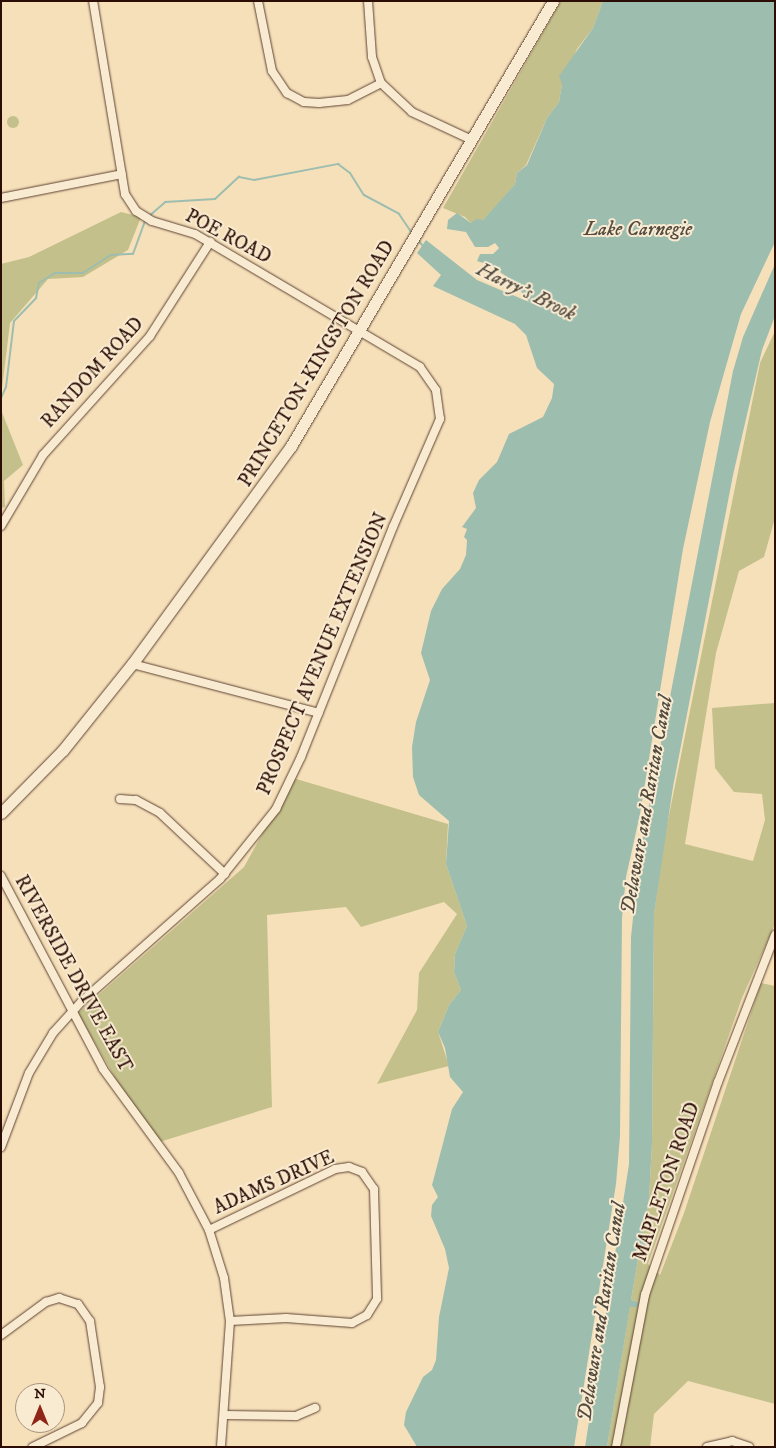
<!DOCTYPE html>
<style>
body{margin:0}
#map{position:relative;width:776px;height:1448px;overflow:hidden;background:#f6e0ba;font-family:"IM FELL DW Pica",serif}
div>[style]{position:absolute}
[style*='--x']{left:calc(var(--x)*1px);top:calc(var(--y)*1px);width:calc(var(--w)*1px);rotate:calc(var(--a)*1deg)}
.green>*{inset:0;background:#c3c08b}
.round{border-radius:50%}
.water>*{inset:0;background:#9dbdaf}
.stream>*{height:2px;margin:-1px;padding:0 1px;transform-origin:1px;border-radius:1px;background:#9dbdaf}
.roads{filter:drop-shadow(0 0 1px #5e4231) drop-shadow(0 0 1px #5e4231)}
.minor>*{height:8px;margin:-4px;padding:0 4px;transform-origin:4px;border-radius:4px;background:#f9ebd2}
.secondary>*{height:11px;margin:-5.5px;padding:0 5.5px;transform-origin:5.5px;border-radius:5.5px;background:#f9ebd2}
span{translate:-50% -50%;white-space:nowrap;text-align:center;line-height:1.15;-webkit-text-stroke:4px #f9ebd2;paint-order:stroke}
.street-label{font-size:19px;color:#2c0d03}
.water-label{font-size:20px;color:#544b3f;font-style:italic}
.frame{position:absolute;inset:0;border:2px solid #2c0d03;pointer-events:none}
.north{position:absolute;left:15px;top:1383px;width:50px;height:50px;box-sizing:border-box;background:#f9ebd2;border:1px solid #a7927f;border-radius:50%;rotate:0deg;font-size:14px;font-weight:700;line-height:20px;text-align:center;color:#2c0d03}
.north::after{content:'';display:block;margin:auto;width:18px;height:22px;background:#8f2418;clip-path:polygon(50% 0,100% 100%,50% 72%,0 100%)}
</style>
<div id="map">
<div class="green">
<div style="clip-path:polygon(561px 1px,603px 1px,593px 28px,577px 49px,562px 84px,559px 102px,547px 118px,526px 165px,517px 173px,515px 184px,498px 204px,483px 220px,471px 223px,465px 217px,443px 208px)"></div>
<div class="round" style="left:7px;top:116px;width:12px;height:12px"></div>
<div style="clip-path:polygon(121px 212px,141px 217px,128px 250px,83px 277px,48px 279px,10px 323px,1px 397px,1px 264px,29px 257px)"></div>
<div style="clip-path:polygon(775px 331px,775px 518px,764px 557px,739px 571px,716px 653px,685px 844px,753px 861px,765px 820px,762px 794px,734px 792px,715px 768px,712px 708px,775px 703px,775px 924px,742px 998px,648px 1264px,660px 1275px,684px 1213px,761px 983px,775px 986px,775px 1404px,688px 1381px,654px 1414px,650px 1447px,607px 1447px,630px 1306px,638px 1307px,638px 1302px,631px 1300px,639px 1254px,648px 1252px,642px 1238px,649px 1199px,652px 1143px,654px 914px,664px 840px,760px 363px)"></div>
<div style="clip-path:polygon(1px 410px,23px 465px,4px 481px,5px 507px,1px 508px)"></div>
<div style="clip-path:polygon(293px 778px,448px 824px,446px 864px,467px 926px,455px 954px,454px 972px,461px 990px,449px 1005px,438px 1032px,449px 1066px,377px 1084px,417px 1010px,419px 973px,457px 914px,444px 902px,361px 927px,346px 907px,267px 915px,272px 1107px,153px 1144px,78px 1013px,244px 867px)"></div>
</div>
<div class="water">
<div style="clip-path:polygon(603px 1px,775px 1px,775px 242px,741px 314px,710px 422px,683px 549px,640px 814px,626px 877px,622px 918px,620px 1136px,616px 1184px,574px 1447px,417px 1447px,404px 1425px,406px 1412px,423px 1377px,432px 1370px,436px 1360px,439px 1317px,449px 1268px,445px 1249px,431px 1216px,432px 1205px,438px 1197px,432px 1185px,452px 1109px,463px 1092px,450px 1077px,445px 1048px,438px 1032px,449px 1005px,461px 990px,454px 972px,455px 954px,467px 926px,446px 864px,449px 821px,419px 795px,413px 777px,412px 747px,416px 722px,430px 680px,421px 653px,431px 611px,442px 589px,460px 569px,466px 555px,467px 540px,464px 537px,467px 529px,462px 527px,476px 508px,473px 493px,479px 480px,497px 462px,509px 434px,543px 417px,552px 398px,554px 384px,537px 368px,526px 335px,515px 324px,433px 286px,441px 275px,417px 253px,426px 240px,477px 280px,529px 302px,513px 281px,490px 265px,477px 261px,480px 254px,493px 254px,499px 248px,495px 243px,488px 247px,475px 247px,466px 232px,447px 229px,448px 220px,457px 213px,471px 223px,476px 219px,483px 220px,515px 184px,517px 173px,527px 165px,547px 118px,559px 102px,562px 84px,559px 76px,593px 28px)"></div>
<div style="clip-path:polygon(775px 264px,775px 316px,762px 350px,733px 475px,673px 787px,654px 914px,652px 1143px,649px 1199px,642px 1238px,649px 1244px,648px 1252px,639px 1254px,631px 1300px,638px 1302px,638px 1307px,630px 1307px,607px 1447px,585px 1447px,629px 1164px,631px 937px,640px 852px,733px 371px,743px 337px)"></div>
</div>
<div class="stream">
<div style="--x:148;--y:217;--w:23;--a:-41"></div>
<div style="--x:165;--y:202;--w:50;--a:-3.4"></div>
<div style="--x:215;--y:199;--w:33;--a:-43"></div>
<div style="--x:239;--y:177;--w:15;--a:11"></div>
<div style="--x:254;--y:180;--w:86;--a:-10.8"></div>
<div style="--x:338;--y:164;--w:15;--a:37"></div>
<div style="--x:350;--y:173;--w:26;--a:58"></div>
<div style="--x:364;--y:195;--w:40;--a:28"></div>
<div style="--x:399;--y:214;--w:22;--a:56"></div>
<div style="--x:417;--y:239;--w:11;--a:49"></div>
<div style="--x:1;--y:398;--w:12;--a:-66"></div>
<div style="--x:6;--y:387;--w:66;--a:-83.1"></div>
<div style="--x:14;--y:321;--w:32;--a:-46"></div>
<div style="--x:36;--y:298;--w:15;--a:-79"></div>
<div style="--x:39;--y:283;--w:19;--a:-32"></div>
<div style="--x:55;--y:273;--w:28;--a:0"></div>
<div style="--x:83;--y:273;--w:33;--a:-33"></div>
<div style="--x:111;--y:255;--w:22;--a:-3"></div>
<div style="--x:133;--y:254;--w:35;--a:-70"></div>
<div style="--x:1;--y:437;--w:1;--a:90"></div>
</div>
<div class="roads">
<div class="minor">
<div style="--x:258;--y:1;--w:71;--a:78.7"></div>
<div style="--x:272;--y:71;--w:27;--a:56"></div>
<div style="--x:287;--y:93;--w:19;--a:28"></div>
<div style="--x:304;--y:102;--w:15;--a:4"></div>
<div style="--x:319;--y:103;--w:29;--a:-6"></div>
<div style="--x:348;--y:100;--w:37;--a:-27"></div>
<div style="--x:368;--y:1;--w:56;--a:85.9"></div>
<div style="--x:372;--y:57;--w:28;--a:71"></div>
<div style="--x:381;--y:83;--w:42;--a:43.1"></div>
<div style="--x:412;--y:112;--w:66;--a:25"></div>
<div style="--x:1;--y:198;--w:123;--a:-11.2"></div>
<div style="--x:1;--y:526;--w:82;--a:-59.4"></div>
<div style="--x:43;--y:455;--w:160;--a:-48"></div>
<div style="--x:150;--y:336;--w:112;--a:-57.4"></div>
<div style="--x:132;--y:664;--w:193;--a:14.7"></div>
<div style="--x:120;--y:799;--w:16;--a:4"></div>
<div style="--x:136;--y:800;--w:27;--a:28"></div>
<div style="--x:160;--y:813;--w:89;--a:43.2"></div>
<div style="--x:1;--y:876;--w:218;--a:62.1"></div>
<div style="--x:103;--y:1069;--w:129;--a:53.8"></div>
<div style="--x:179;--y:1173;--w:64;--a:62.2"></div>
<div style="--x:209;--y:1230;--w:50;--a:72.6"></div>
<div style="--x:224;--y:1278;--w:43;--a:82.1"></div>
<div style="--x:230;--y:1321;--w:126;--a:94.1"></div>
<div style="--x:1;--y:1147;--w:79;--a:-69.3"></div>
<div style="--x:29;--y:1073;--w:47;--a:-59"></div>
<div style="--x:53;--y:1033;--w:43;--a:-47.8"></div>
<div style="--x:82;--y:1001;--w:184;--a:-41.5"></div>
<div style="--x:220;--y:879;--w:90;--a:-51.3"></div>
<div style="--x:276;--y:809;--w:58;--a:-64.3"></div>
<div style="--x:301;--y:757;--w:248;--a:-68.2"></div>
<div style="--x:393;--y:527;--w:118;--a:-66.5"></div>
<div style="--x:440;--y:419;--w:29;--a:-98"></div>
<div style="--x:436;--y:390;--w:28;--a:-125"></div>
<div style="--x:420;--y:367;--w:261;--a:-149.4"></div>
<div style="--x:195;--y:234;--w:45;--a:-163.2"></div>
<div style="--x:152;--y:221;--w:19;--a:-148"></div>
<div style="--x:136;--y:211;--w:20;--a:-123"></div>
<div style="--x:125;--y:194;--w:196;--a:-99.4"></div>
<div style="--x:209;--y:1230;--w:140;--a:-25.8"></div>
<div style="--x:335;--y:1169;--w:14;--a:-8"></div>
<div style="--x:349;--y:1167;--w:14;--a:21"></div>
<div style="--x:362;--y:1172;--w:21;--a:55"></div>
<div style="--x:374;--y:1189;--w:110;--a:88.4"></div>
<div style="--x:377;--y:1299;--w:19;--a:122"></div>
<div style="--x:367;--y:1315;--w:17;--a:152"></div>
<div style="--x:352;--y:1323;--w:66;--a:-175.7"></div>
<div style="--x:286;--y:1318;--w:56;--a:176.9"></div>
<div style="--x:1;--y:1335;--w:56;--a:-36.3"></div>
<div style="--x:46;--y:1302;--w:14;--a:-17"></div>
<div style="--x:59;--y:1298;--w:20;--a:18"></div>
<div style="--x:78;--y:1304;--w:21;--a:55"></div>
<div style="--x:90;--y:1321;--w:67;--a:81.4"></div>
<div style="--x:100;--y:1387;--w:16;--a:97"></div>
<div style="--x:98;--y:1403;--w:26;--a:129"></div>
<div style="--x:82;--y:1423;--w:55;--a:153.9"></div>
<div style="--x:225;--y:1415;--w:71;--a:0.8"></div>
<div style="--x:296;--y:1416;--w:21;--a:-23"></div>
<div style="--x:616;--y:1447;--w:155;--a:-79.2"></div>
<div style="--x:645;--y:1295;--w:225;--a:-71.1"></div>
<div style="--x:718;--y:1082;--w:158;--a:-68.8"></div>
<div style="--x:707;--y:1447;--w:26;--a:-13"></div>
<div style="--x:732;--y:1441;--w:18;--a:19"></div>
</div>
<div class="secondary">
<div style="--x:1;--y:813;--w:88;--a:-45.5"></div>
<div style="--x:63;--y:750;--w:110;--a:-51.3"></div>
<div style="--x:132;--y:664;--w:270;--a:-53.9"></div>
<div style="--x:291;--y:446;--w:516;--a:-59.51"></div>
</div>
</div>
<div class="street-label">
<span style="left:228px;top:237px;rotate:28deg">POE ROAD</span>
<span style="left:317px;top:364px;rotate:-59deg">PRINCETON-KINGSTON ROAD</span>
<span style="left:93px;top:373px;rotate:-48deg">RANDOM ROAD</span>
<span style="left:323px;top:654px;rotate:-67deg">PROSPECT AVENUE EXTENSION</span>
<span style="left:73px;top:974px;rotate:61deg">RIVERSIDE DRIVE EAST</span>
<span style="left:667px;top:1182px;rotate:-71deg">MAPLETON ROAD</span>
<span style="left:274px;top:1183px;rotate:-24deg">ADAMS DRIVE</span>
</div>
<div class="water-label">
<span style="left:638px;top:229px">Lake Carnegie</span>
<span style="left:526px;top:292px;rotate:26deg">Harry's Brook</span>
<span style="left:647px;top:805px;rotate:-80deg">Delaware and Raritan Canal</span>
<span style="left:602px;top:1312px;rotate:-81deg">Delaware and Raritan Canal</span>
</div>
<div class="frame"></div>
<div class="north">N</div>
</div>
